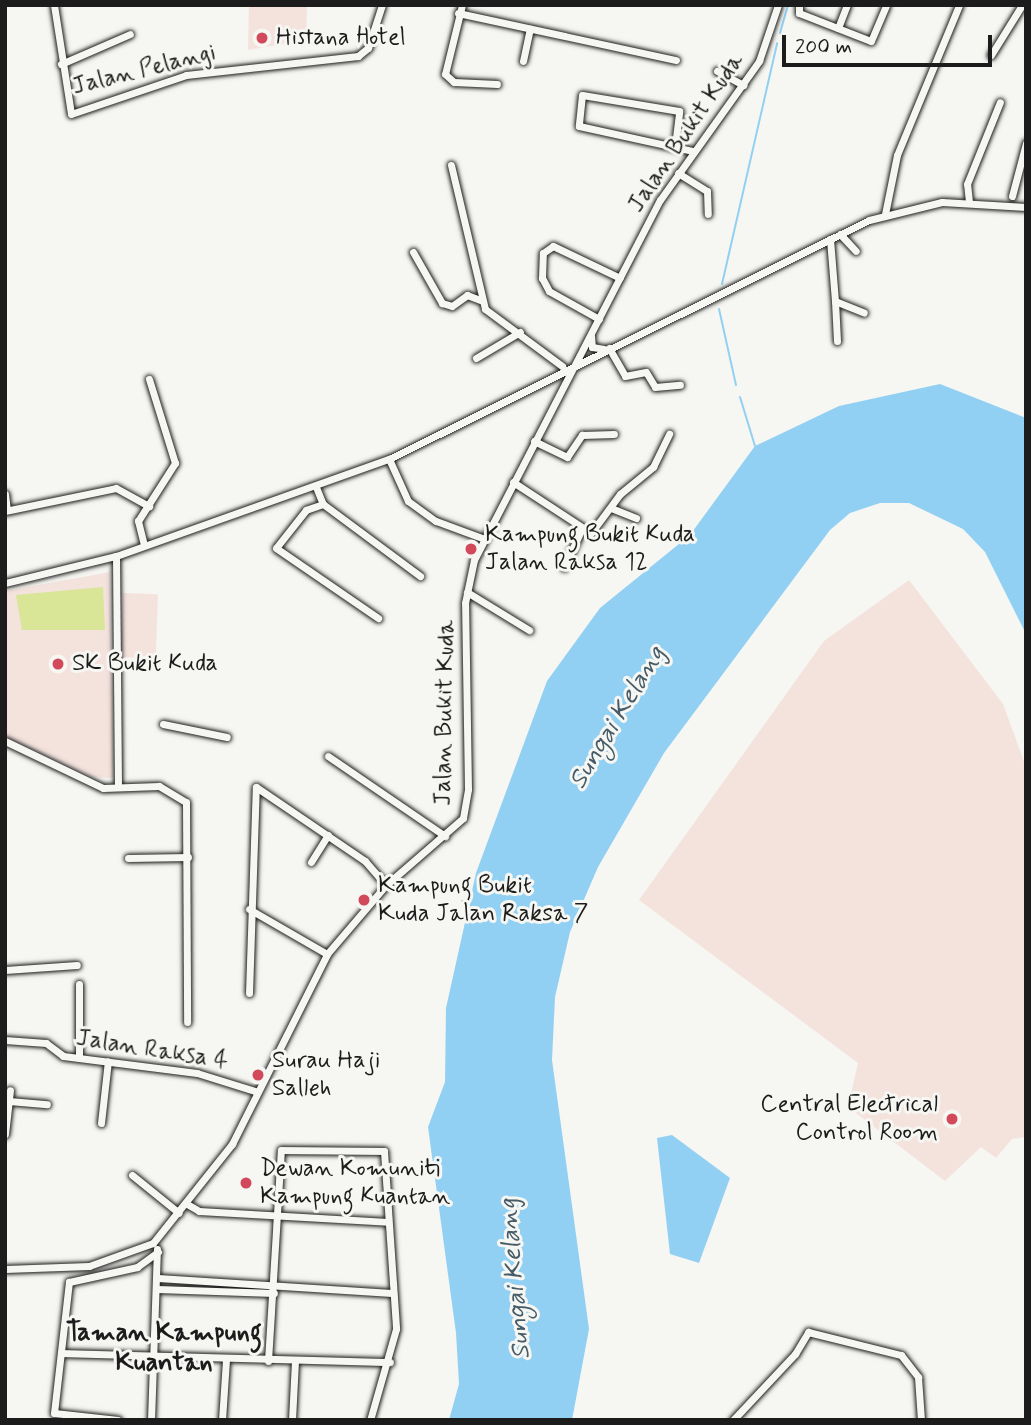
<!DOCTYPE html>
<style>
body{margin:0}
#map{position:relative;width:1031px;height:1425px;overflow:hidden;background:#f6f6f2;font-family:Mynerve,sans-serif}
div>[style]{position:absolute}
[style*='--x']{left:calc(var(--x)*1px);top:calc(var(--y)*1px);width:calc(var(--w)*1px);rotate:calc(var(--a)*1deg)}
.built>*{inset:0;background:#f4e2dd;transform-origin:0 0}
.green>*{inset:0;background:#d9e597}
.water>*{inset:0;background:#92d0f3}
.stream>*{height:2px;margin:-1px;padding:0 1px;transform-origin:1px;border-radius:1px;background:#92d0f3}
.roads{filter:drop-shadow(0 0 2px #1c1c1c) drop-shadow(0 0 2px #1c1c1c)}
.minor>*{height:7px;margin:-3.5px;padding:0 3.5px;transform-origin:3.5px;border-radius:3.5px;background:#f6f6f2}
.dots>*{width:19px;height:19px;translate:-50% -50%;box-sizing:border-box;border:4px solid #f6f6f2;border-radius:50%}
span{translate:-50% -50%;white-space:nowrap;text-align:center;line-height:1.15;-webkit-text-stroke:6px #f6f6f2;paint-order:stroke}
.poi-label{font-size:24px;color:#1c1c1c}
.left{translate:0 -50%;text-align:left}
.right{translate:-100% -50%;text-align:right}
.street-label{font-size:24px;color:#1c1c1c}
.water-label{font-size:26px;color:#455b67;font-style:italic}
.neighbourhood-label{font-size:26px;color:#1c1c1c;font-weight:700}
.frame{position:absolute;inset:0;border:7px solid #1c1c1c;pointer-events:none}
.scale{position:absolute;left:782px;top:35px;width:210px;height:32px;box-sizing:border-box;border:4px solid #1c1c1c;border-top:0;padding-left:9px;font-size:21px;line-height:24px;white-space:nowrap;color:#1c1c1c;-webkit-text-stroke:5px #f6f6f2;paint-order:stroke}
</style>
<div id="map">
<div class="built">
<div style="clip-path:polygon(249px 5px,307px 5px,306px 40px,248px 50px)"></div>
<div style="clip-path:polygon(110px 572px,113px 778px,92px 777px,5px 736px,5px 591px)"></div>
<div style="clip-path:polygon(909px 580px,1003px 704px,1026px 767px,1026px 1137px,1012px 1139px,996px 1158px,981px 1147px,945px 1181px,848px 1107px,858px 1063px,639px 900px,824px 641px)"></div>
<div style="left:123px;top:593px;width:35px;height:64px;rotate:2deg"></div>
</div>
<div class="green">
<div style="clip-path:polygon(103px 587px,105px 630px,22px 630px,16px 595px)"></div>
</div>
<div class="water">
<div style="clip-path:polygon(940px 384px,1026px 418px,1026px 634px,985px 552px,963px 529px,909px 503px,880px 503px,850px 513px,830px 530px,664px 753px,598px 867px,570px 932px,555px 997px,552px 1060px,589px 1329px,572px 1420px,449px 1420px,459px 1384px,456px 1333px,428px 1127px,445px 1082px,446px 1008px,476px 873px,547px 681px,600px 608px,690px 535px,755px 446px,839px 406px)"></div>
<div style="clip-path:polygon(672px 1135px,730px 1178px,699px 1263px,670px 1254px,657px 1138px)"></div>
</div>
<div class="stream">
<div style="--x:780;--y:33;--w:29;--a:-74"></div>
<div style="--x:722;--y:284;--w:247;--a:-77.1"></div>
<div style="--x:719;--y:309;--w:78;--a:77.4"></div>
<div style="--x:740;--y:397;--w:51;--a:73"></div>
</div>
<div class="roads">
<div class="minor">
<div style="--x:54;--y:5;--w:110;--a:81.1"></div>
<div style="--x:71;--y:114;--w:121;--a:-18.7"></div>
<div style="--x:186;--y:75;--w:173;--a:-6.3"></div>
<div style="--x:358;--y:56;--w:13;--a:-39"></div>
<div style="--x:368;--y:48;--w:45;--a:-72"></div>
<div style="--x:462;--y:5;--w:71;--a:103.8"></div>
<div style="--x:445;--y:74;--w:12;--a:42"></div>
<div style="--x:454;--y:82;--w:43;--a:2.7"></div>
<div style="--x:799;--y:5;--w:8;--a:90"></div>
<div style="--x:799;--y:13;--w:77;--a:21.3"></div>
<div style="--x:871;--y:41;--w:39;--a:-67"></div>
<div style="--x:458;--y:13;--w:223;--a:12.2"></div>
<div style="--x:838;--y:28;--w:25;--a:-69"></div>
<div style="--x:991;--y:55;--w:59;--a:-58.2"></div>
<div style="--x:523;--y:61;--w:33;--a:-78"></div>
<div style="--x:61;--y:64;--w:75;--a:-23.5"></div>
<div style="--x:717;--y:71;--w:30;--a:28"></div>
<div style="--x:675;--y:146;--w:35;--a:-83"></div>
<div style="--x:679;--y:111;--w:98;--a:-170.6"></div>
<div style="--x:582;--y:95;--w:31;--a:96"></div>
<div style="--x:579;--y:126;--w:117;--a:12.4"></div>
<div style="--x:451;--y:165;--w:148;--a:76.7"></div>
<div style="--x:485;--y:309;--w:96;--a:36.5"></div>
<div style="--x:678;--y:173;--w:34;--a:32"></div>
<div style="--x:707;--y:191;--w:23;--a:88"></div>
<div style="--x:1012;--y:196;--w:55;--a:-75.2"></div>
<div style="--x:969;--y:202;--w:18;--a:-96"></div>
<div style="--x:967;--y:184;--w:88;--a:-68.1"></div>
<div style="--x:885;--y:214;--w:60;--a:-78.5"></div>
<div style="--x:897;--y:155;--w:162;--a:-67.5"></div>
<div style="--x:840;--y:234;--w:23;--a:47"></div>
<div style="--x:830;--y:239;--w:62;--a:85.4"></div>
<div style="--x:835;--y:301;--w:31;--a:22"></div>
<div style="--x:413;--y:252;--w:59;--a:60.4"></div>
<div style="--x:442;--y:303;--w:10;--a:17"></div>
<div style="--x:452;--y:306;--w:19;--a:-36"></div>
<div style="--x:467;--y:295;--w:14;--a:21"></div>
<div style="--x:835;--y:301;--w:40;--a:87.1"></div>
<div style="--x:599;--y:319;--w:57;--a:-150.8"></div>
<div style="--x:549;--y:291;--w:15;--a:-118"></div>
<div style="--x:542;--y:278;--w:25;--a:-88"></div>
<div style="--x:543;--y:253;--w:12;--a:-35"></div>
<div style="--x:553;--y:246;--w:74;--a:25.5"></div>
<div style="--x:591;--y:336;--w:11;--a:85"></div>
<div style="--x:592;--y:347;--w:12;--a:9"></div>
<div style="--x:609;--y:348;--w:32;--a:60"></div>
<div style="--x:625;--y:376;--w:21;--a:-11"></div>
<div style="--x:646;--y:372;--w:17;--a:59"></div>
<div style="--x:655;--y:387;--w:25;--a:-5"></div>
<div style="--x:476;--y:358;--w:51;--a:-30.6"></div>
<div style="--x:534;--y:441;--w:37;--a:26"></div>
<div style="--x:567;--y:457;--w:27;--a:-56"></div>
<div style="--x:582;--y:435;--w:32;--a:-2"></div>
<div style="--x:389;--y:459;--w:46;--a:65.7"></div>
<div style="--x:408;--y:501;--w:34;--a:36"></div>
<div style="--x:436;--y:521;--w:49;--a:20.3"></div>
<div style="--x:513;--y:482;--w:93;--a:33.2"></div>
<div style="--x:591;--y:533;--w:49;--a:-53.4"></div>
<div style="--x:620;--y:494;--w:43;--a:-39.3"></div>
<div style="--x:653;--y:467;--w:37;--a:-64"></div>
<div style="--x:316;--y:487;--w:18;--a:68"></div>
<div style="--x:323;--y:504;--w:121;--a:36.6"></div>
<div style="--x:5;--y:494;--w:16;--a:83"></div>
<div style="--x:323;--y:504;--w:18;--a:161"></div>
<div style="--x:306;--y:510;--w:48;--a:128.3"></div>
<div style="--x:276;--y:548;--w:124;--a:34.5"></div>
<div style="--x:611;--y:508;--w:27;--a:22"></div>
<div style="--x:5;--y:511;--w:113;--a:-11.7"></div>
<div style="--x:116;--y:488;--w:38;--a:29"></div>
<div style="--x:144;--y:545;--w:25;--a:-104"></div>
<div style="--x:138;--y:521;--w:69;--a:-57.5"></div>
<div style="--x:175;--y:463;--w:88;--a:-107.2"></div>
<div style="--x:116;--y:556;--w:231;--a:89.5"></div>
<div style="--x:564;--y:567;--w:40;--a:-65"></div>
<div style="--x:5;--y:583;--w:114;--a:-13.7"></div>
<div style="--x:116;--y:556;--w:290;--a:-19.6"></div>
<div style="--x:389;--y:459;--w:536;--a:-26.47"></div>
<div style="--x:869;--y:220;--w:75;--a:-13.9"></div>
<div style="--x:942;--y:202;--w:84;--a:3.4"></div>
<div style="--x:467;--y:592;--w:73;--a:31.5"></div>
<div style="--x:163;--y:724;--w:65;--a:11.5"></div>
<div style="--x:5;--y:741;--w:109;--a:25.6"></div>
<div style="--x:103;--y:788;--w:56;--a:-2"></div>
<div style="--x:159;--y:786;--w:31;--a:31"></div>
<div style="--x:186;--y:802;--w:220;--a:89.7"></div>
<div style="--x:328;--y:756;--w:142;--a:34.4"></div>
<div style="--x:128;--y:858;--w:60;--a:-1"></div>
<div style="--x:311;--y:862;--w:32;--a:-58"></div>
<div style="--x:249;--y:909;--w:90;--a:30"></div>
<div style="--x:5;--y:970;--w:72;--a:-4"></div>
<div style="--x:79;--y:984;--w:74;--a:90"></div>
<div style="--x:249;--y:993;--w:206;--a:-88.1"></div>
<div style="--x:256;--y:787;--w:132;--a:34.2"></div>
<div style="--x:365;--y:861;--w:32;--a:49"></div>
<div style="--x:5;--y:1040;--w:41;--a:4.2"></div>
<div style="--x:46;--y:1043;--w:21;--a:37"></div>
<div style="--x:63;--y:1056;--w:135;--a:7.2"></div>
<div style="--x:197;--y:1073;--w:61;--a:17.2"></div>
<div style="--x:9;--y:1101;--w:38;--a:5"></div>
<div style="--x:101;--y:1123;--w:62;--a:-83.6"></div>
<div style="--x:5;--y:1134;--w:44;--a:-83.5"></div>
<div style="--x:132;--y:1175;--w:60;--a:39"></div>
<div style="--x:187;--y:1204;--w:14;--a:30"></div>
<div style="--x:199;--y:1211;--w:189;--a:3.3"></div>
<div style="--x:5;--y:1269;--w:84;--a:-2"></div>
<div style="--x:89;--y:1266;--w:68;--a:-19.8"></div>
<div style="--x:153;--y:1243;--w:127;--a:-51.4"></div>
<div style="--x:232;--y:1144;--w:212;--a:-63.4"></div>
<div style="--x:327;--y:954;--w:91;--a:-49.5"></div>
<div style="--x:386;--y:885;--w:102;--a:-41"></div>
<div style="--x:463;--y:818;--w:29;--a:-80"></div>
<div style="--x:468;--y:789;--w:186;--a:-90.9"></div>
<div style="--x:465;--y:603;--w:44;--a:-78.2"></div>
<div style="--x:474;--y:560;--w:405;--a:-62.7"></div>
<div style="--x:660;--y:200;--w:171;--a:-54.5"></div>
<div style="--x:759;--y:61;--w:59;--a:-71.3"></div>
<div style="--x:158;--y:1278;--w:234;--a:3.7"></div>
<div style="--x:157;--y:1289;--w:117;--a:2"></div>
<div style="--x:63;--y:1353;--w:327;--a:1.6"></div>
<div style="--x:268;--y:1361;--w:211;--a:-86.5"></div>
<div style="--x:281;--y:1150;--w:103;--a:0.6"></div>
<div style="--x:384;--y:1151;--w:178;--a:86.1"></div>
<div style="--x:396;--y:1329;--w:95;--a:105.9"></div>
<div style="--x:118;--y:1420;--w:64;--a:-173.8"></div>
<div style="--x:54;--y:1413;--w:132;--a:-83.5"></div>
<div style="--x:69;--y:1282;--w:70;--a:-12.4"></div>
<div style="--x:137;--y:1267;--w:26;--a:-36"></div>
<div style="--x:151;--y:1420;--w:171;--a:-88"></div>
<div style="--x:222;--y:1420;--w:60;--a:-86.2"></div>
<div style="--x:292;--y:1420;--w:60;--a:-87.1"></div>
<div style="--x:733;--y:1420;--w:91;--a:-46.8"></div>
<div style="--x:795;--y:1354;--w:26;--a:-59"></div>
<div style="--x:808;--y:1332;--w:96;--a:13.9"></div>
<div style="--x:901;--y:1355;--w:28;--a:52"></div>
<div style="--x:918;--y:1377;--w:43;--a:86"></div>
</div>
</div>
<div class="dots">
<div style="left:262px;top:38px;background:#d1495b"></div>
<div style="left:471px;top:549px;background:#d1495b"></div>
<div style="left:58px;top:664px;background:#d1495b"></div>
<div style="left:364px;top:900px;background:#d1495b"></div>
<div style="left:258px;top:1075px;background:#d1495b"></div>
<div style="left:952px;top:1119px;background:#d1495b"></div>
<div style="left:246px;top:1183px;background:#d1495b"></div>
</div>
<div class="poi-label">
<span class="left" style="left:276px;top:38px">Histana Hotel</span>
<span class="left" style="left:485px;top:549px">Kampung Bukit Kuda<br>Jalan Raksa 12</span>
<span class="left" style="left:72px;top:664px">SK Bukit Kuda</span>
<span class="left" style="left:378px;top:900px">Kampung Bukit<br>Kuda Jalan Raksa 7</span>
<span class="left" style="left:272px;top:1075px">Surau Haji<br>Salleh</span>
<span class="right" style="left:938px;top:1119px">Central Electrical<br>Control Room</span>
<span class="left" style="left:260px;top:1183px">Dewan Komuniti<br>Kampung Kuantan</span>
</div>
<div class="street-label">
<span style="left:144px;top:70px;rotate:-14deg">Jalan Pelangi</span>
<span style="left:686px;top:133px;rotate:-56deg">Jalan Bukit Kuda</span>
<span style="left:445px;top:713px;rotate:-89deg">Jalan Bukit Kuda</span>
<span style="left:152px;top:1050px;rotate:9deg">Jalan Raksa 4</span>
</div>
<div class="water-label">
<span style="left:618px;top:718px;rotate:-59deg">Sungai Kelang</span>
<span style="left:516px;top:1279px;rotate:-95deg">Sungai Kelang</span>
</div>
<div class="neighbourhood-label">
<span style="left:164px;top:1349px">Taman Kampung<br>Kuantan</span>
</div>
<div class="frame"></div>
<div class="scale">200 m</div>
</div>
